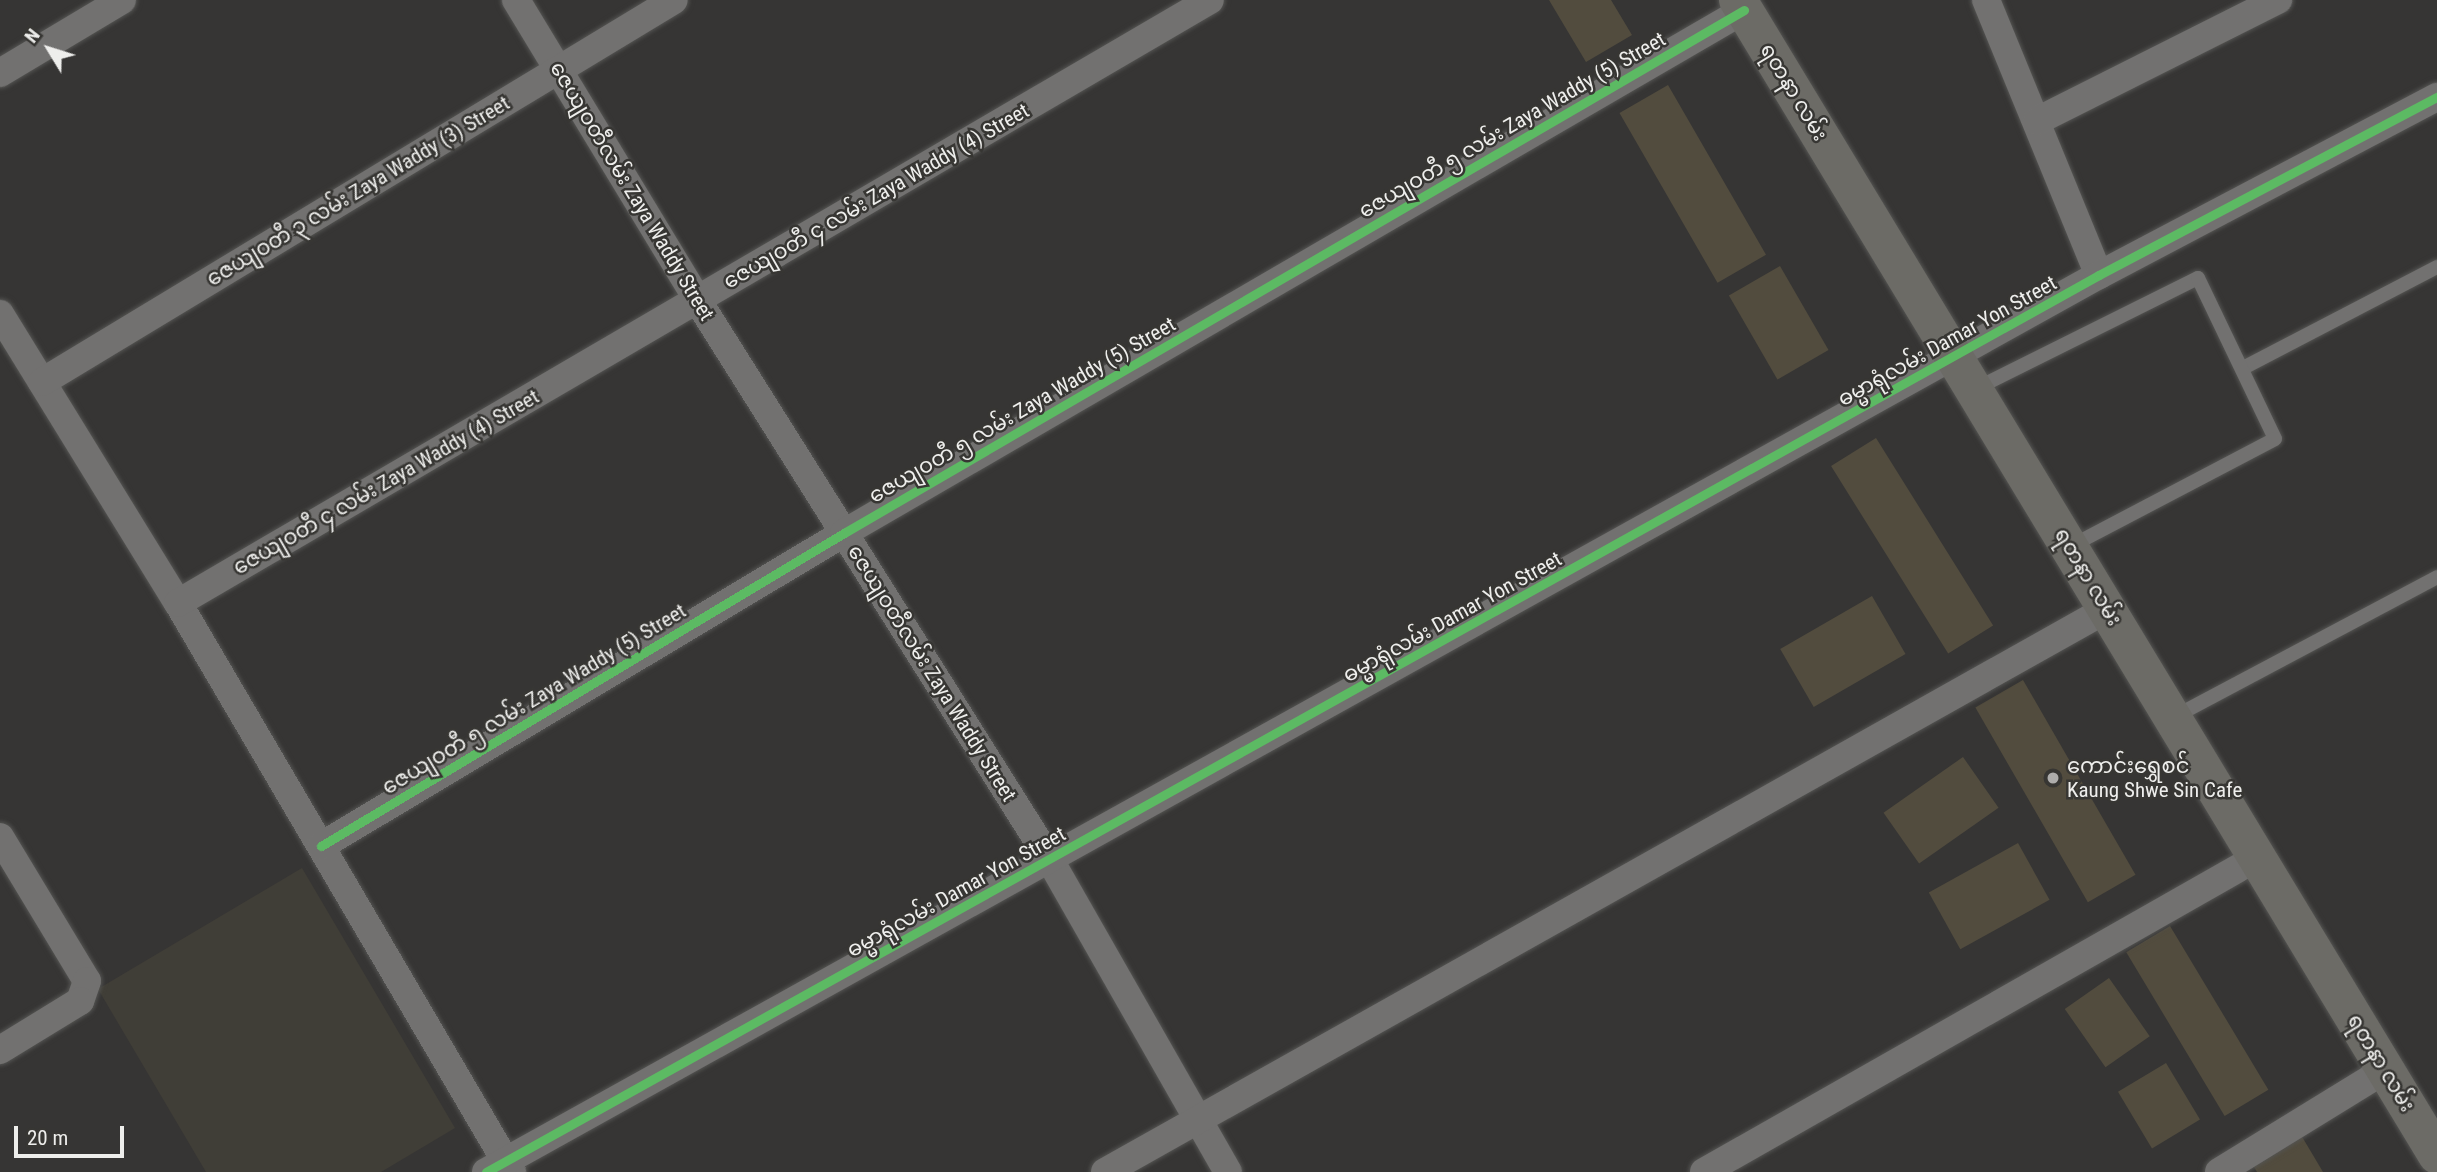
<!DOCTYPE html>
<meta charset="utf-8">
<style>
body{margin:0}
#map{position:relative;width:2437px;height:1172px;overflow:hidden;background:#363534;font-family:"Roboto Condensed","Noto Sans Myanmar",sans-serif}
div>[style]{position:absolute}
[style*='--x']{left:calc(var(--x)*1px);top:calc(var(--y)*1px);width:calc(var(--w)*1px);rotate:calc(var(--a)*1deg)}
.built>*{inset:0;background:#403e37}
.building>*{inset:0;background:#524c3e;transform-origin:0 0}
.roads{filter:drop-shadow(0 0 2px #545452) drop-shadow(0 0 2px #545452)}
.service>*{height:14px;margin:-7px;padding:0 7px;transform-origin:7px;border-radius:7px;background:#727170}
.minor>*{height:28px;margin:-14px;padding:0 14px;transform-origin:14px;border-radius:14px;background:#727170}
.secondary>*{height:38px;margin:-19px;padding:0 19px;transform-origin:19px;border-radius:19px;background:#6c6b66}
.cycleway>*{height:9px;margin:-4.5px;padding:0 4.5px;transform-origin:4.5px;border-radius:4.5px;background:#5cba63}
.dots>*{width:19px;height:19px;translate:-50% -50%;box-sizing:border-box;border:4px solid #373633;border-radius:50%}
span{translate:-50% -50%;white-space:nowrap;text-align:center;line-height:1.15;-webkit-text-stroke:5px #373633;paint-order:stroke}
.street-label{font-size:21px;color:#eeeeec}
.poi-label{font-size:21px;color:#eeeeec}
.left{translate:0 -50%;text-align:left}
.north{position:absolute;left:14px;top:14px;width:70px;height:70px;-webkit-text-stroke:5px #373633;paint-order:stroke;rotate:308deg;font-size:19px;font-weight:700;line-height:28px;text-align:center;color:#eeeeec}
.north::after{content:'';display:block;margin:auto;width:24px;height:32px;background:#eeeeec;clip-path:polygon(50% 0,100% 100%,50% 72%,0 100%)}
.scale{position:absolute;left:14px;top:1126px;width:110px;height:32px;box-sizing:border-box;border:4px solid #eeeeec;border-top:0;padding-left:9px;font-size:21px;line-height:24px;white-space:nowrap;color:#eeeeec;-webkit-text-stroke:5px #373633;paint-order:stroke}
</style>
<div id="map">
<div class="built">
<div style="clip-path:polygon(302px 868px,455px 1128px,381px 1172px,206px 1172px,98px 989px)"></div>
</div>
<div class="building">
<div style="clip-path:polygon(1549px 0,1611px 0,1632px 35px,1586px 62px)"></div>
<div style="left:1668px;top:85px;width:196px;height:56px;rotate:60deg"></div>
<div style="left:1780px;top:266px;width:97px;height:59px;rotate:60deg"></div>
<div style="left:1876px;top:438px;width:221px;height:53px;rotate:58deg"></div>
<div style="left:1872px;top:596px;width:67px;height:106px;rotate:60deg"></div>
<div style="left:2023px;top:680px;width:225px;height:55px;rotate:60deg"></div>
<div style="left:1963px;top:757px;width:62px;height:97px;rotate:55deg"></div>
<div style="left:2018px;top:843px;width:65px;height:102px;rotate:61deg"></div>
<div style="left:2170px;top:926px;width:191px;height:51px;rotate:59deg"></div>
<div style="left:2109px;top:978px;width:71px;height:54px;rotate:55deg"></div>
<div style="left:2166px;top:1063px;width:66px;height:56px;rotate:59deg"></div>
<div style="clip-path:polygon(2301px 1135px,2323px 1172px,2257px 1172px,2252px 1164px)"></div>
</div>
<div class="roads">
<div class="service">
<div style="--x:2243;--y:368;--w:219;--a:-27.5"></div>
<div style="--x:1975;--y:389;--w:249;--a:-26.5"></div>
<div style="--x:2198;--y:278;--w:178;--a:64.4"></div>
<div style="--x:2275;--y:439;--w:230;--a:152.3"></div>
<div style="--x:2174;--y:717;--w:298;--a:-28"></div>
</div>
<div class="minor">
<div style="--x:516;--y:0;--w:352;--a:58.8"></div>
<div style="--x:698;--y:301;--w:661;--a:57.8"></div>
<div style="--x:1050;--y:860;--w:359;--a:60.3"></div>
<div style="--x:1986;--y:0;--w:297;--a:67.7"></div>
<div style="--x:0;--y:73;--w:142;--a:-30.9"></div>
<div style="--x:2037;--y:121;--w:270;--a:-26.7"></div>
<div style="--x:0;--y:314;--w:339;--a:58.4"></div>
<div style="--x:178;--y:603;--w:660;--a:59.59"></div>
<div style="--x:42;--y:382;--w:738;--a:-31.15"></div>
<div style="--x:178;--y:603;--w:1195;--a:-30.3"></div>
<div style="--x:0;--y:837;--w:168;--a:58.9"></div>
<div style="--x:87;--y:981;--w:21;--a:109"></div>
<div style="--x:80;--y:1001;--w:94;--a:148.5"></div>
<div style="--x:321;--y:846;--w:610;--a:-30.9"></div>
<div style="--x:844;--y:533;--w:1041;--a:-30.16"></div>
<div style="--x:486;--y:1172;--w:1846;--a:-29.08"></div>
<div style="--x:2099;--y:275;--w:382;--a:-27.8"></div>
<div style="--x:1105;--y:1172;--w:1149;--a:-29.33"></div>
<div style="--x:1704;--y:1172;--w:637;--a:-29.62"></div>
<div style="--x:2219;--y:1172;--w:195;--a:-31.6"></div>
</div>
<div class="secondary">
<div style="--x:1738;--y:0;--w:1350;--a:58.82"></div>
</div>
</div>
<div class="cycleway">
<div style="--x:321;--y:846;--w:610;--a:-30.9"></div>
<div style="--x:844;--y:533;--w:1041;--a:-30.16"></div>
<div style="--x:486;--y:1172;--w:1846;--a:-29.08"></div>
<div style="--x:2099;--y:275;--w:382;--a:-27.8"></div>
</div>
<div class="dots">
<div style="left:2053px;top:778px;background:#aeadac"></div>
</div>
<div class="street-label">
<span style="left:1794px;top:92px;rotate:59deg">ရတနာ လမ်း</span>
<span style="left:1512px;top:125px;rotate:-30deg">ဇေယျဝတီ ၅ လမ်း Zaya Waddy (5) Street</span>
<span style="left:358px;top:191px;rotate:-31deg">ဇေယျဝတီ ၃ လမ်း Zaya Waddy (3) Street</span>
<span style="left:632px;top:191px;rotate:59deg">ဇေယျဝတီလမ်း Zaya Waddy Street</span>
<span style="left:876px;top:196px;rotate:-30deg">ဇေယျဝတီ ၄ လမ်း Zaya Waddy (4) Street</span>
<span style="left:1947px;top:341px;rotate:-29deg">ဓမ္မာရုံလမ်း Damar Yon Street</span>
<span style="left:1022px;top:410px;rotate:-30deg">ဇေယျဝတီ ၅ လမ်း Zaya Waddy (5) Street</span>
<span style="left:386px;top:482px;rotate:-30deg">ဇေယျဝတီ ၄ လမ်း Zaya Waddy (4) Street</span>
<span style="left:2088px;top:577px;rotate:59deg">ရတနာ လမ်း</span>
<span style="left:1452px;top:617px;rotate:-29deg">ဓမ္မာရုံလမ်း Damar Yon Street</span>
<span style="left:932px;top:673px;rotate:58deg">ဇေယျဝတီလမ်း Zaya Waddy Street</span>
<span style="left:534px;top:699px;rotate:-31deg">ဇေယျဝတီ ၅ လမ်း Zaya Waddy (5) Street</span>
<span style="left:956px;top:892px;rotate:-29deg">ဓမ္မာရုံလမ်း Damar Yon Street</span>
<span style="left:2381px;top:1063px;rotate:59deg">ရတနာ လမ်း</span>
</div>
<div class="poi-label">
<span class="left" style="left:2067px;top:778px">ကောင်းရွှေစင်<br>Kaung Shwe Sin Cafe</span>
</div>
<div class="north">N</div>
<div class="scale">20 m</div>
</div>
